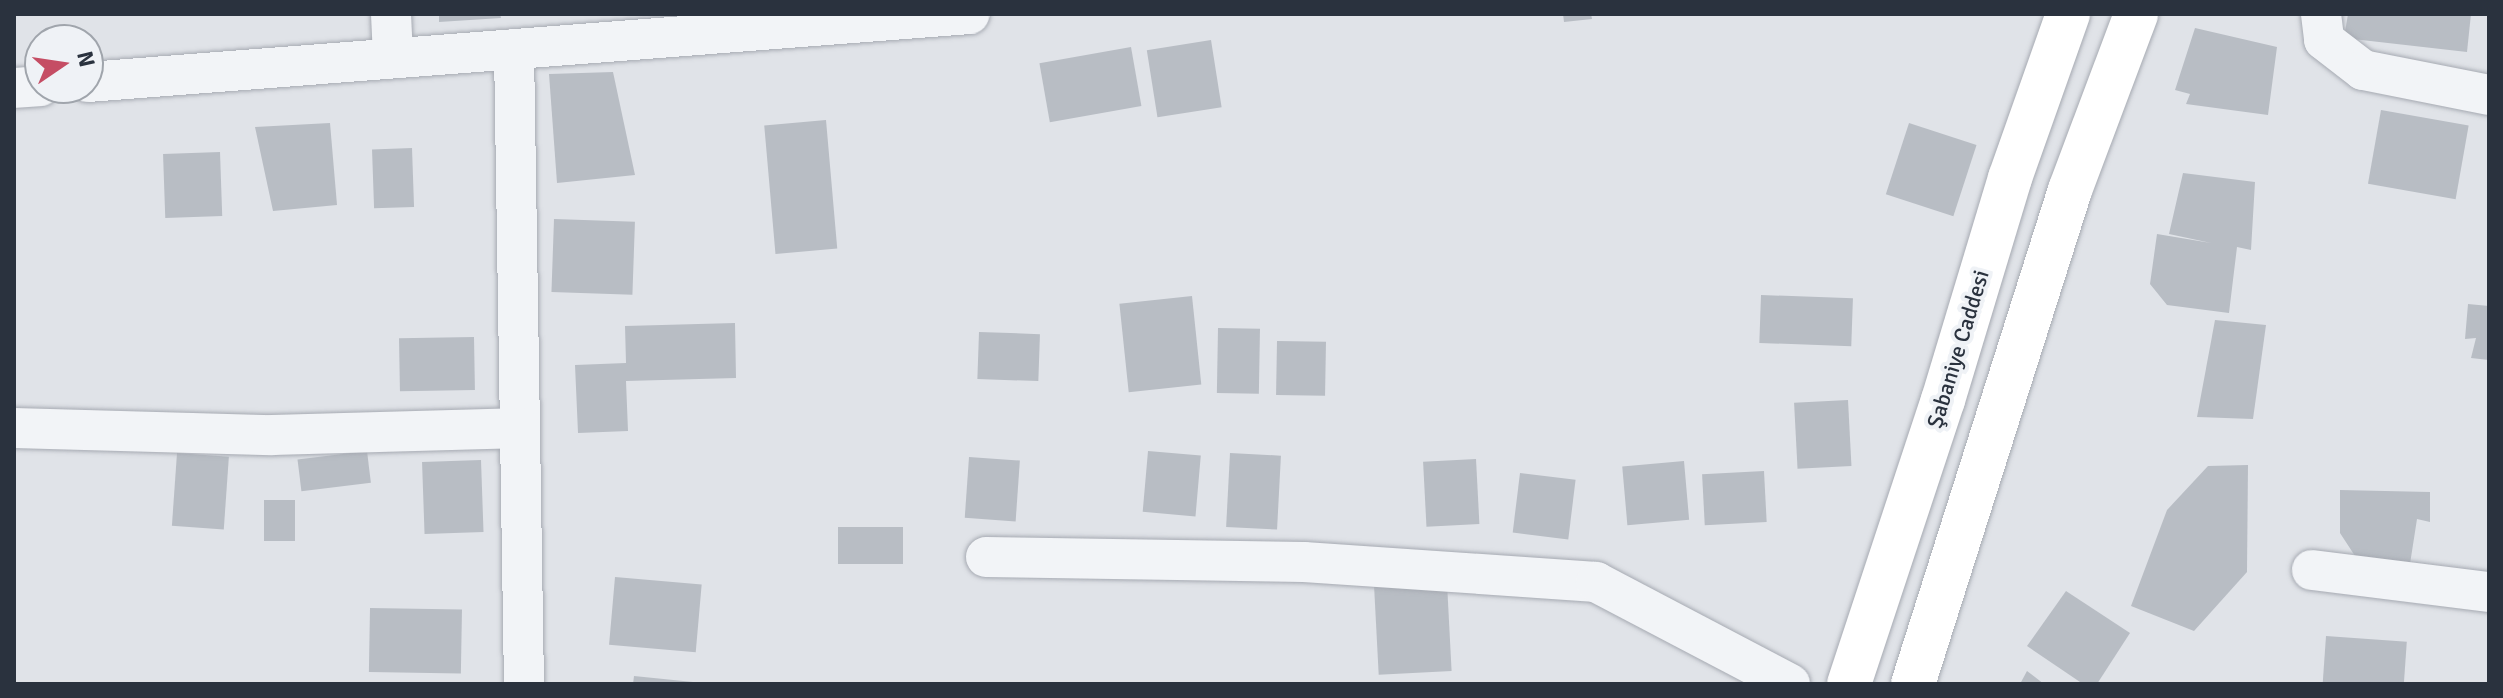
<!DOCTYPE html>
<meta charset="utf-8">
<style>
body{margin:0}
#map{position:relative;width:2503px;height:698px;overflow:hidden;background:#e0e3e8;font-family:Signika,sans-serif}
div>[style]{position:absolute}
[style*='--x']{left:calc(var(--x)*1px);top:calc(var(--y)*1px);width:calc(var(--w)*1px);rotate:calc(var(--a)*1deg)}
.building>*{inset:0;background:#b8bdc4;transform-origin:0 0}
.roads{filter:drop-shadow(0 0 2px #a6aab2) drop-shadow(0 0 2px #a6aab2)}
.minor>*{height:40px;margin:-20px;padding:0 20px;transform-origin:20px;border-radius:20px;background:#f2f4f7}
.trunk>*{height:44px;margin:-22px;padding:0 22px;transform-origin:22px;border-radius:22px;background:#fff}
span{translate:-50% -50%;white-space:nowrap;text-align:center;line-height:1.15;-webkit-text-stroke:8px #eff2f6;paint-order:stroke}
.street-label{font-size:22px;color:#2a323e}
.frame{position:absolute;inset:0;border:16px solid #2a323e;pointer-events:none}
.north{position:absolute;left:24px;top:24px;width:80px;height:80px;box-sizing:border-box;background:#eff2f6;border:2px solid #a0a5ac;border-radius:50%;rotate:77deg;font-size:22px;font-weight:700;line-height:32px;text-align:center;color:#2a323e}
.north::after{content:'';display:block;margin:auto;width:28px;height:36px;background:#c54d64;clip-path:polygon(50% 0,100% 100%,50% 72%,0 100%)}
</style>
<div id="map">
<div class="building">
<div style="clip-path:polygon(439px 14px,500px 14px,501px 18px,439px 22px)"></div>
<div style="clip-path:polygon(1563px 14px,1591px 14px,1592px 19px,1564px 22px)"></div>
<div style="clip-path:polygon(2348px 14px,2471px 14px,2467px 52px,2344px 38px)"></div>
<div style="clip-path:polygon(2195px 28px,2277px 47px,2268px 115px,2186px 104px,2190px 94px,2175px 90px)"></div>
<div style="left:1211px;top:40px;width:68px;height:65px;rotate:81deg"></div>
<div style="left:1131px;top:47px;width:60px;height:93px;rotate:80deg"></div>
<div style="clip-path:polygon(613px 72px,635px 175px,557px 183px,549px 74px)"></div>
<div style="left:2381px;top:110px;width:89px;height:75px;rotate:10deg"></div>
<div style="left:826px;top:120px;width:129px;height:62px;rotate:85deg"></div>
<div style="clip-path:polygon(330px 123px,337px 205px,273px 211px,255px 127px)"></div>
<div style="left:1909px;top:123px;width:71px;height:75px;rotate:18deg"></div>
<div style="left:412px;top:148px;width:59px;height:40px;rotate:88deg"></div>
<div style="left:220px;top:152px;width:64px;height:57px;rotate:88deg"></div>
<div style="clip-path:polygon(2183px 173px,2255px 182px,2251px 250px,2237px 247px,2229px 313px,2167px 305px,2150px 284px,2157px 234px,2211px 243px,2169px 234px)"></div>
<div style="left:554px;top:219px;width:81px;height:73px;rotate:2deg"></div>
<div style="left:1761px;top:295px;width:92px;height:48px;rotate:2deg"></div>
<div style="left:1192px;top:296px;width:89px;height:73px;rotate:84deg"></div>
<div style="clip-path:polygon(2468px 304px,2489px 306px,2489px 360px,2471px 358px,2476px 338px,2465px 339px)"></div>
<div style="clip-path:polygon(2215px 320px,2266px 325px,2253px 419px,2197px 417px)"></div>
<div style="clip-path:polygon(735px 323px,736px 378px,626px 381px,628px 431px,578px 433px,575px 365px,626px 363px,625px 326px)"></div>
<div style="left:1218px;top:328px;width:42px;height:65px;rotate:1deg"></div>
<div style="left:979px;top:332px;width:61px;height:47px;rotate:2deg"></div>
<div style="left:474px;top:337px;width:53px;height:75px;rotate:89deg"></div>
<div style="left:1277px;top:341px;width:49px;height:54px;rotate:1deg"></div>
<div style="left:1848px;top:400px;width:66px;height:54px;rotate:87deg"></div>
<div style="left:367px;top:451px;width:32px;height:70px;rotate:83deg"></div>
<div style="left:1148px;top:451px;width:53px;height:61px;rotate:5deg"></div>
<div style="left:177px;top:453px;width:52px;height:73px;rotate:4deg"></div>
<div style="left:1230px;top:453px;width:51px;height:74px;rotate:3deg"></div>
<div style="left:969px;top:457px;width:51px;height:61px;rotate:4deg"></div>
<div style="left:1476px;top:459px;width:65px;height:53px;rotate:87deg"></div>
<div style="left:481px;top:460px;width:72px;height:59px;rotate:88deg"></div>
<div style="left:1684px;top:461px;width:59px;height:62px;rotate:85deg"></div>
<div style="clip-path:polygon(2248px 465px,2247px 572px,2194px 631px,2131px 606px,2167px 510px,2208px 466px)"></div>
<div style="left:1764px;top:471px;width:51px;height:62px;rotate:87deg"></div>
<div style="left:1520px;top:473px;width:56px;height:60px;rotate:7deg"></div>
<div style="clip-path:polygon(2340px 490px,2430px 492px,2430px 522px,2417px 519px,2410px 564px,2357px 559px,2340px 533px)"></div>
<div style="left:264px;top:500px;width:31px;height:41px"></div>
<div style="left:838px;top:527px;width:65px;height:37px"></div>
<div style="left:615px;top:577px;width:87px;height:68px;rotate:5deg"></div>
<div style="left:1447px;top:583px;width:88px;height:73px;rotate:87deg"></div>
<div style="clip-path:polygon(2066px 591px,2130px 633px,2097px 684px,2083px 684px,2027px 646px)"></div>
<div style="left:370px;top:608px;width:92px;height:64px;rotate:1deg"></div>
<div style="left:2326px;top:636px;width:81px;height:48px;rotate:4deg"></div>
<div style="clip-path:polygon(2027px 671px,2044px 684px,2020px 684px)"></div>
<div style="clip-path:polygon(634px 676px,693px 682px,692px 684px,633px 684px)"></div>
</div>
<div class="roads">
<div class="minor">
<div style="--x:391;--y:14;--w:42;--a:87.3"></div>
<div style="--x:2321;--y:14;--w:26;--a:83"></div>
<div style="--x:2324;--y:40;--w:49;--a:37.6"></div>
<div style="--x:2363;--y:70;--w:128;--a:11.2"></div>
<div style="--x:514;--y:49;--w:635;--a:89.1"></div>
<div style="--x:88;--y:82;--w:884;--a:-4.41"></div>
<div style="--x:14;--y:88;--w:26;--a:-4"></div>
<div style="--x:14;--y:428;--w:258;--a:1.6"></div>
<div style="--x:272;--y:435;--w:248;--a:-1.6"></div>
<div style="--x:986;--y:557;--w:318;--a:0.9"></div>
<div style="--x:1304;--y:562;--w:293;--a:3.9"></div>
<div style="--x:1596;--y:582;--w:219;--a:27.7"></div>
<div style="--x:2312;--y:570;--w:178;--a:7.1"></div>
</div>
<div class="trunk">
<div style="--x:1849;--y:684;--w:299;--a:-71.7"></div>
<div style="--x:1943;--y:400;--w:232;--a:-73.2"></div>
<div style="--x:2010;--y:178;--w:174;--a:-70.5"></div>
<div style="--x:1913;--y:684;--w:518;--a:-72.37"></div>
<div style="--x:2070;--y:190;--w:188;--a:-69.4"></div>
</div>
</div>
<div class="street-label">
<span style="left:1958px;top:349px;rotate:-73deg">Şabaniye Caddesi</span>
</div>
<div class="frame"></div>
<div class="north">N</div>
</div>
